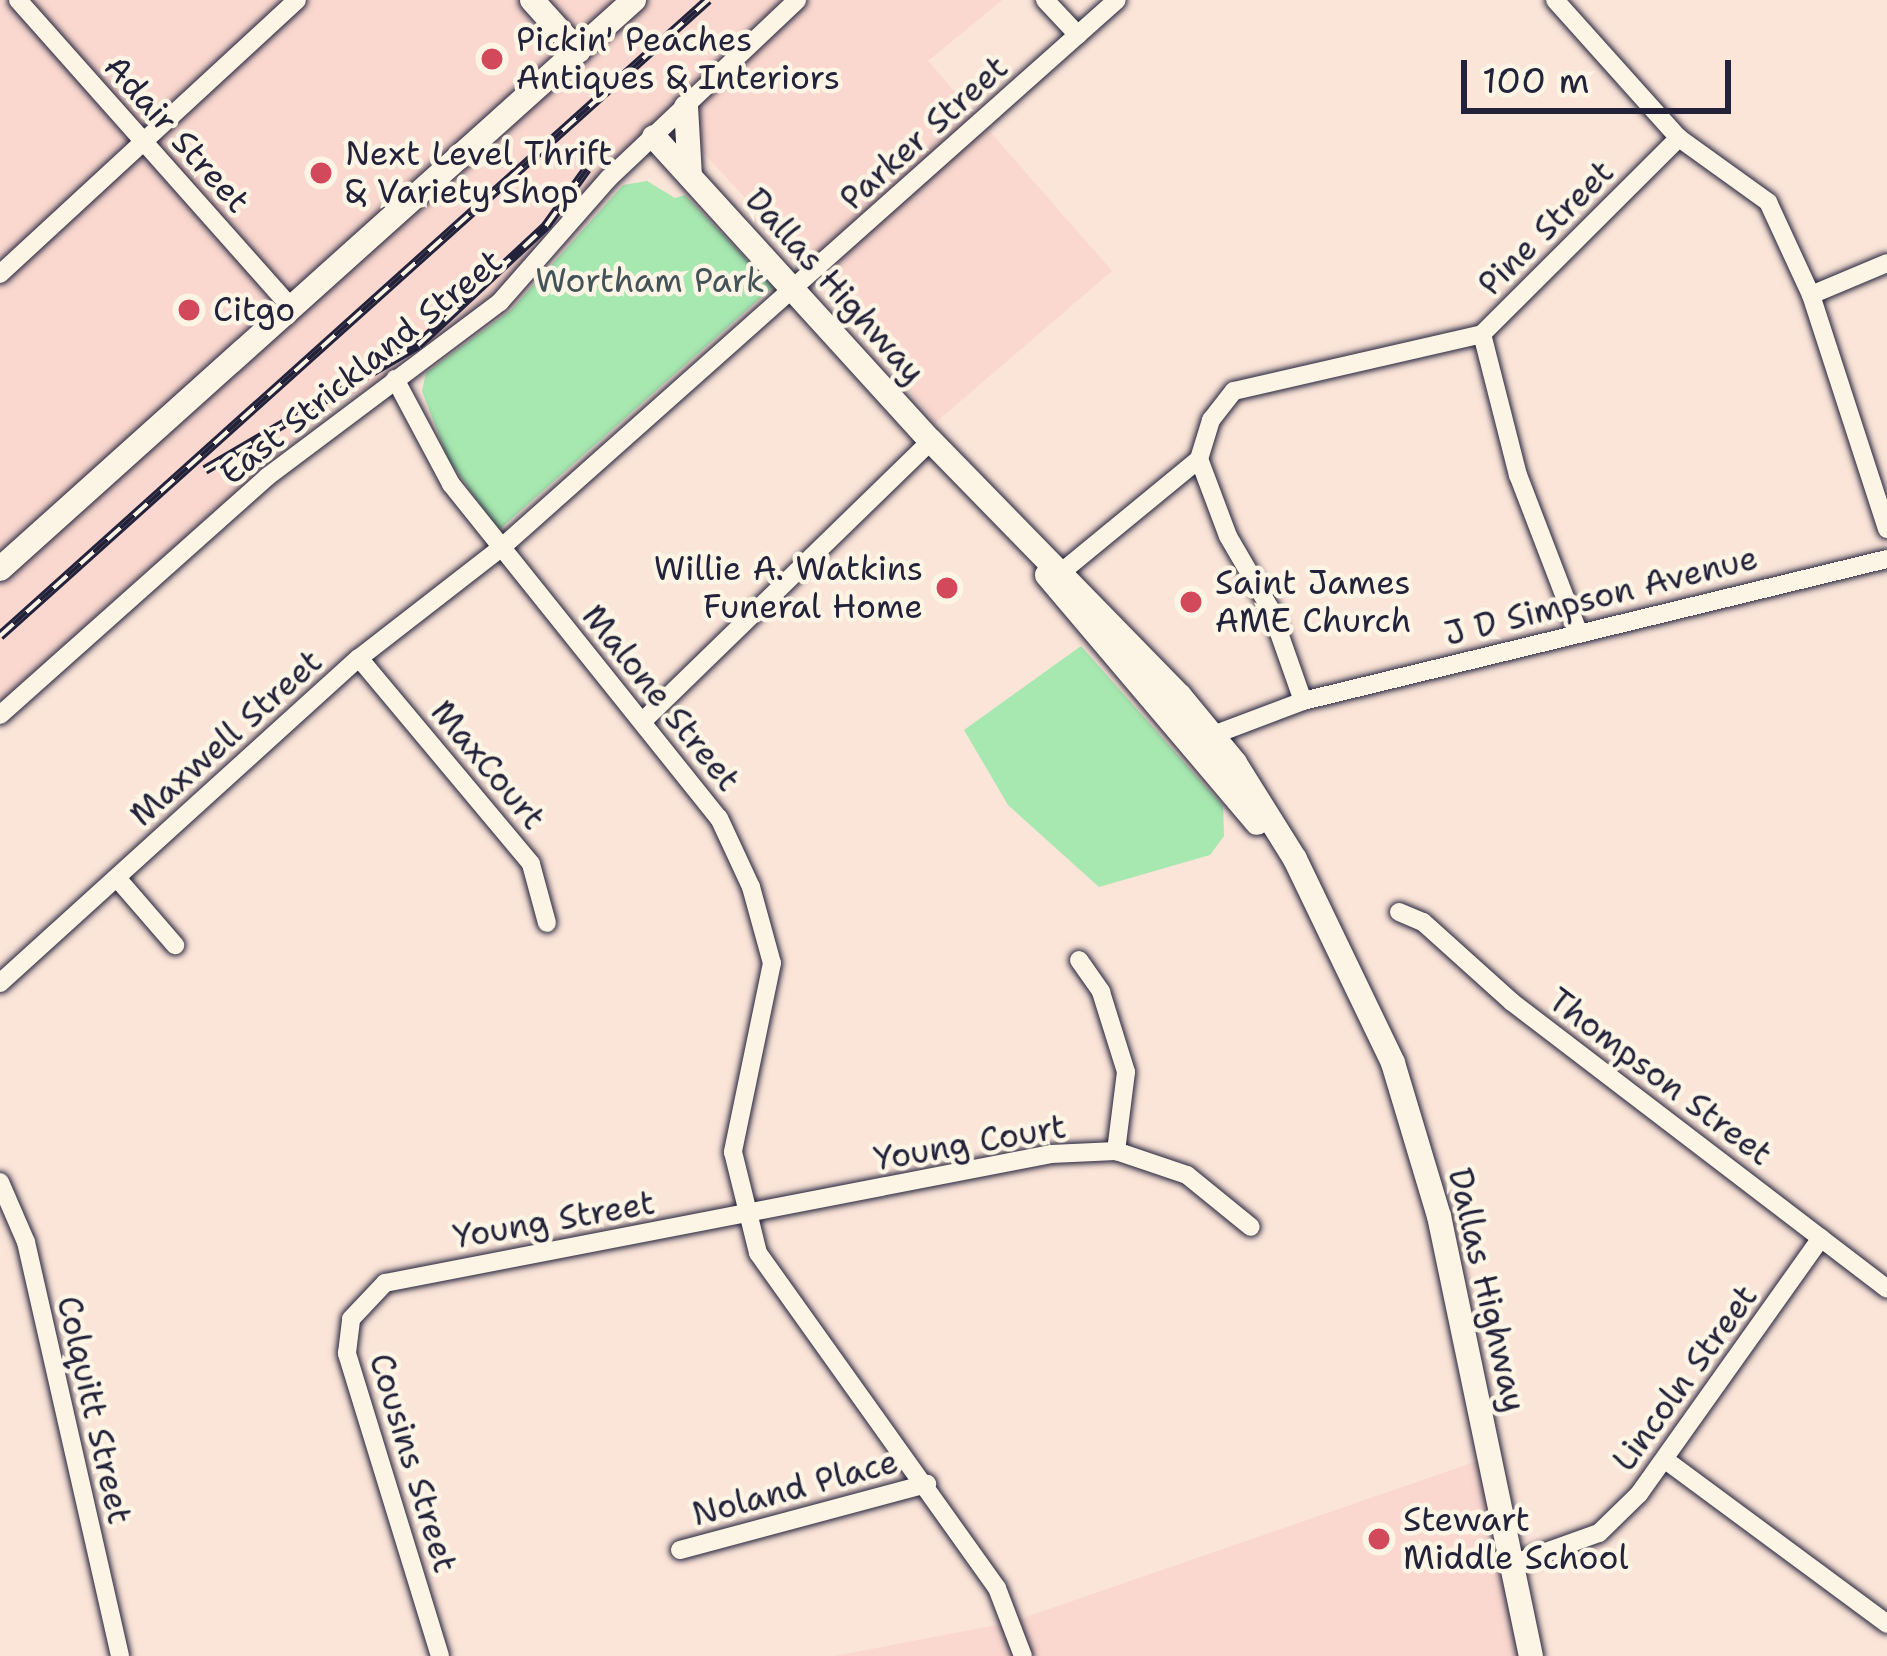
<!DOCTYPE html>
<style>
body{margin:0}
#map{position:relative;width:1887px;height:1656px;overflow:hidden;background:#fbe4d8;font-family:"Shantell Sans",sans-serif}
div>[style]{position:absolute}
[style*='--x']{left:calc(var(--x)*1px);top:calc(var(--y)*1px);width:calc(var(--w)*1px);rotate:calc(var(--a)*1deg)}
.built>*{inset:0;background:#fad8cf}
.green>*{inset:0;background:#a7e7b0}
.roads{filter:drop-shadow(0 0 3px #22223b) drop-shadow(0 0 3px #22223b)}
.minor>*{height:18px;margin:-9px;padding:0 9px;transform-origin:9px;border-radius:9px;background:#fcf5e5}
.major>*{height:24px;margin:-12px;padding:0 12px;transform-origin:12px;border-radius:12px;background:#fcf5e5}
.rail>*{height:10px;margin-top:-5px;transform-origin:0;background:repeating-linear-gradient(90deg,#fcf5e5 0 18px,#22223b 0 36px);box-sizing:border-box;border-block:3px solid #22223b}
.dots>*{width:33px;height:33px;translate:-50% -50%;box-sizing:border-box;border:6px solid #fcf5e5;border-radius:50%}
span{translate:-50% -50%;white-space:nowrap;text-align:center;line-height:1.15;-webkit-text-stroke:9px #fcf5e5;paint-order:stroke}
.poi-label{font-size:33px;color:#22223b}
.left{translate:0 -50%;text-align:left}
.right{translate:-100% -50%;text-align:right}
.street-label{font-size:33px;color:#22223b}
.park-label{font-size:33px;color:#435358}
.scale{position:absolute;left:1461px;top:60px;width:270px;height:54px;box-sizing:border-box;border:6px solid #22223b;border-top:0;padding-left:15px;font-size:36px;line-height:42px;white-space:nowrap;color:#22223b;-webkit-text-stroke:9px #fcf5e5;paint-order:stroke}
</style>
<div id="map">
<div class="built">
<div style="clip-path:polygon(0 0,1002px 0,928px 61px,1112px 271px,935px 423px,825px 284px,685px 133px,592px 184px,495px 295px,395px 379px,342px 398px,0 701px)"></div>
<div style="clip-path:polygon(1492px 1456px,1528px 1656px,835px 1656px,1012px 1622px)"></div>
</div>
<div class="green">
<div style="clip-path:polygon(647px 181px,675px 198px,685px 195px,773px 287px,499px 530px,448px 459px,422px 391px,426px 373px,511px 310px,623px 185px)"></div>
<div style="clip-path:polygon(1081px 646px,1223px 806px,1224px 836px,1210px 855px,1099px 887px,1008px 805px,964px 730px)"></div>
</div>
<div class="roads">
<div class="minor">
<div style="--x:18;--y:0;--w:412;--a:48.4"></div>
<div style="--x:1045;--y:0;--w:48;--a:46.7"></div>
<div style="--x:1555;--y:0;--w:186;--a:48.1"></div>
<div style="--x:1679;--y:138;--w:110;--a:35.7"></div>
<div style="--x:1768;--y:202;--w:102;--a:65.2"></div>
<div style="--x:1811;--y:295;--w:246;--a:72"></div>
<div style="--x:0;--y:274;--w:404;--a:-42.7"></div>
<div style="--x:1811;--y:295;--w:82;--a:-22.8"></div>
<div style="--x:1482;--y:334;--w:146;--a:75.7"></div>
<div style="--x:1518;--y:475;--w:167;--a:69"></div>
<div style="--x:395;--y:379;--w:119;--a:61.9"></div>
<div style="--x:451;--y:484;--w:428;--a:51.3"></div>
<div style="--x:719;--y:818;--w:76;--a:65.1"></div>
<div style="--x:751;--y:887;--w:79;--a:74.6"></div>
<div style="--x:772;--y:963;--w:193;--a:101.7"></div>
<div style="--x:733;--y:1152;--w:104;--a:76.1"></div>
<div style="--x:758;--y:1253;--w:412;--a:54.5"></div>
<div style="--x:997;--y:1588;--w:73;--a:69.1"></div>
<div style="--x:1064;--y:570;--w:175;--a:-39.4"></div>
<div style="--x:359;--y:658;--w:268;--a:50.1"></div>
<div style="--x:531;--y:864;--w:61;--a:74.8"></div>
<div style="--x:1303;--y:701;--w:96;--a:-109.4"></div>
<div style="--x:1271;--y:610;--w:86;--a:-120.2"></div>
<div style="--x:1228;--y:536;--w:82;--a:-110.6"></div>
<div style="--x:1199;--y:459;--w:41;--a:-72.9"></div>
<div style="--x:1211;--y:420;--w:37;--a:-52"></div>
<div style="--x:1234;--y:391;--w:254;--a:-12.9"></div>
<div style="--x:1482;--y:334;--w:278;--a:-44.9"></div>
<div style="--x:0;--y:715;--w:358;--a:-41.7"></div>
<div style="--x:267;--y:477;--w:291;--a:-36.9"></div>
<div style="--x:500;--y:302;--w:165;--a:-48.7"></div>
<div style="--x:609;--y:178;--w:259;--a:-43.4"></div>
<div style="--x:645;--y:719;--w:399;--a:-44.2"></div>
<div style="--x:1200;--y:740;--w:110;--a:-20.7"></div>
<div style="--x:1303;--y:701;--w:601;--a:-13.67"></div>
<div style="--x:117;--y:878;--w:89;--a:49.1"></div>
<div style="--x:1399;--y:912;--w:26;--a:23"></div>
<div style="--x:1423;--y:922;--w:120;--a:42"></div>
<div style="--x:1512;--y:1002;--w:472;--a:37.4"></div>
<div style="--x:1079;--y:960;--w:39;--a:55"></div>
<div style="--x:1101;--y:992;--w:84;--a:72.6"></div>
<div style="--x:1126;--y:1072;--w:80;--a:97.2"></div>
<div style="--x:0;--y:983;--w:484;--a:-42.2"></div>
<div style="--x:359;--y:658;--w:180;--a:-37.8"></div>
<div style="--x:501;--y:548;--w:824;--a:-41.66"></div>
<div style="--x:0;--y:1182;--w:65;--a:66.6"></div>
<div style="--x:26;--y:1242;--w:425;--a:77.2"></div>
<div style="--x:1667;--y:1461;--w:274;--a:36.5"></div>
<div style="--x:680;--y:1550;--w:256;--a:-15"></div>
<div style="--x:1515;--y:1563;--w:89;--a:-19.7"></div>
<div style="--x:1599;--y:1533;--w:56;--a:-44.3"></div>
<div style="--x:1639;--y:1494;--w:314;--a:-54.6"></div>
<div style="--x:440;--y:1656;--w:317;--a:-107.1"></div>
<div style="--x:347;--y:1353;--w:34;--a:-83"></div>
<div style="--x:351;--y:1319;--w:50;--a:-46.6"></div>
<div style="--x:385;--y:1283;--w:678;--a:-10.96"></div>
<div style="--x:1051;--y:1154;--w:65;--a:-2.6"></div>
<div style="--x:1116;--y:1151;--w:75;--a:18.7"></div>
<div style="--x:1187;--y:1175;--w:82;--a:39.1"></div>
</div>
<div class="major">
<div style="--x:532;--y:0;--w:69;--a:48"></div>
<div style="--x:686;--y:107;--w:69;--a:86.7"></div>
<div style="--x:654;--y:137;--w:411;--a:47.7"></div>
<div style="--x:931;--y:441;--w:356;--a:45.7"></div>
<div style="--x:1180;--y:696;--w:87;--a:50.6"></div>
<div style="--x:1235;--y:763;--w:113;--a:58"></div>
<div style="--x:1295;--y:859;--w:226;--a:64.3"></div>
<div style="--x:1393;--y:1063;--w:160;--a:73.3"></div>
<div style="--x:1439;--y:1216;--w:450;--a:78.2"></div>
<div style="--x:0;--y:569;--w:852;--a:-41.91"></div>
<div style="--x:1047;--y:575;--w:325;--a:49.7"></div>
</div>
</div>
<div class="rail">
<div style="--x:205;--y:470;--w:247;--a:-30.4"></div>
<div style="--x:418;--y:345;--w:175;--a:-42.9"></div>
<div style="--x:546;--y:226;--w:70;--a:-54.3"></div>
<div style="--x:0;--y:636;--w:952;--a:-41.93"></div>
</div>
<div class="dots">
<div style="left:492px;top:59px;background:#d1495b"></div>
<div style="left:321px;top:173px;background:#d1495b"></div>
<div style="left:189px;top:310px;background:#d1495b"></div>
<div style="left:947px;top:588px;background:#d1495b"></div>
<div style="left:1191px;top:602px;background:#d1495b"></div>
<div style="left:1379px;top:1539px;background:#d1495b"></div>
</div>
<div class="poi-label">
<span class="left" style="left:516px;top:59px">Pickin' Peaches<br>Antiques &amp; Interiors</span>
<span class="left" style="left:345px;top:173px">Next Level Thrift<br>&amp; Variety Shop</span>
<span class="left" style="left:213px;top:310px">Citgo</span>
<span class="right" style="left:923px;top:588px">Willie A. Watkins<br>Funeral Home</span>
<span class="left" style="left:1215px;top:602px">Saint James<br>AME Church</span>
<span class="left" style="left:1403px;top:1539px">Stewart<br>Middle School</span>
</div>
<div class="street-label">
<span style="left:924px;top:133px;rotate:-42deg">Parker Street</span>
<span style="left:177px;top:134px;rotate:48deg">Adair Street</span>
<span style="left:1546px;top:228px;rotate:-45deg">Pine Street</span>
<span style="left:835px;top:286px;rotate:48deg">Dallas Highway</span>
<span style="left:361px;top:367px;rotate:-39deg">East Strickland Street</span>
<span style="left:1601px;top:596px;rotate:-14deg">J D Simpson Avenue</span>
<span style="left:661px;top:698px;rotate:51deg">Malone Street</span>
<span style="left:226px;top:738px;rotate:-42deg">Maxwell Street</span>
<span style="left:488px;top:765px;rotate:50deg">MaxCourt</span>
<span style="left:1660px;top:1077px;rotate:37deg">Thompson Street</span>
<span style="left:970px;top:1143px;rotate:-10deg">Young Court</span>
<span style="left:554px;top:1220px;rotate:-10deg">Young Street</span>
<span style="left:1487px;top:1290px;rotate:77deg">Dallas Highway</span>
<span style="left:1685px;top:1378px;rotate:-54deg">Lincoln Street</span>
<span style="left:94px;top:1410px;rotate:77deg">Colquitt Street</span>
<span style="left:413px;top:1463px;rotate:73deg">Cousins Street</span>
<span style="left:795px;top:1488px;rotate:-15deg">Noland Place</span>
</div>
<div class="park-label">
<span style="left:650px;top:281px">Wortham Park</span>
</div>
<div class="scale">100 m</div>
</div>
